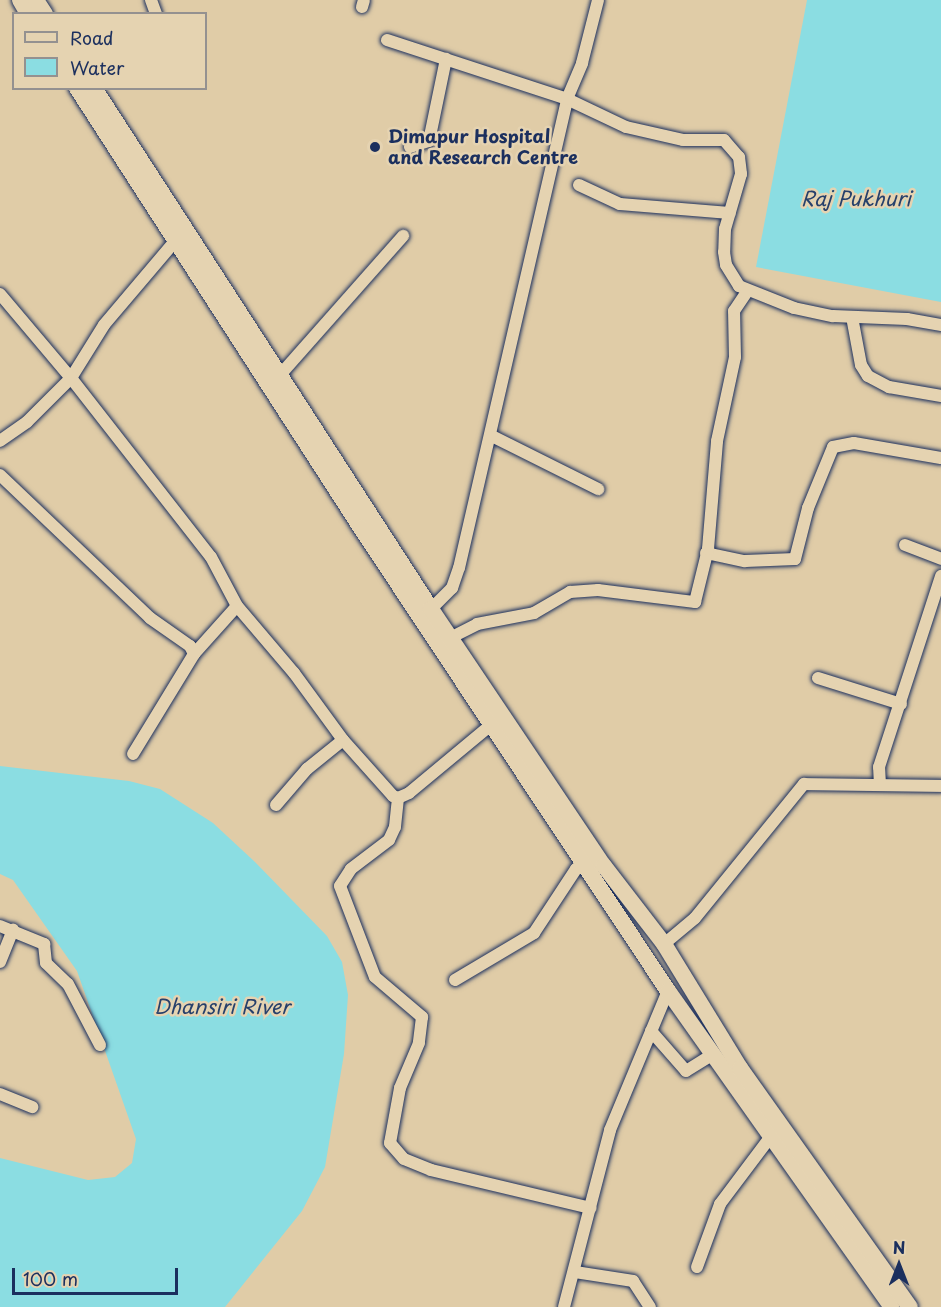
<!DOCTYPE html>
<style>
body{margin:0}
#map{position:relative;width:941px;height:1307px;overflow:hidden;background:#e0cca7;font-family:"Playpen Sans",sans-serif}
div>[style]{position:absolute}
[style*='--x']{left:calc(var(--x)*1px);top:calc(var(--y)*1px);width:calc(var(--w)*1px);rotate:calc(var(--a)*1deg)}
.water>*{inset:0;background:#8bdde2}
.roads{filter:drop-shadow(0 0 2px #1b2f5e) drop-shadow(0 0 2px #1b2f5e)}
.minor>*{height:12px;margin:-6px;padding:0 6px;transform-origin:6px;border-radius:6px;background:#e5d3b1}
.major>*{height:16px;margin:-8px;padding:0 8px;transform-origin:8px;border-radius:8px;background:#e5d3b1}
.dots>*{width:16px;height:16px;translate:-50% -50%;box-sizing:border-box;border:3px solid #e5d3b1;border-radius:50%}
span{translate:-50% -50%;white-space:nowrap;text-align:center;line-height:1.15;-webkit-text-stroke:5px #e5d3b1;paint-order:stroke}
.poi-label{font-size:18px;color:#1b2f5e;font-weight:700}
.left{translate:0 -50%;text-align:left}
.water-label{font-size:20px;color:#26406b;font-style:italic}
.legend{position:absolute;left:12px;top:12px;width:195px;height:78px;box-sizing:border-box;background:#e5d3b1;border:2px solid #949190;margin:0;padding:8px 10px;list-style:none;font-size:18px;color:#1b2f5e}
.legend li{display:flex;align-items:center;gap:12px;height:30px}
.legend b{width:30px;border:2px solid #949190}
.north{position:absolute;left:869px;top:1235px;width:60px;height:60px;-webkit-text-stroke:4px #e5d3b1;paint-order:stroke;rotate:0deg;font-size:16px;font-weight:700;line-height:24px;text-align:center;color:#1b2f5e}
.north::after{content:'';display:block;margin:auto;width:21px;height:27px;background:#1b2f5e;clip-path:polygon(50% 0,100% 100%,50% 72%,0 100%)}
.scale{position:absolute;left:12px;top:1268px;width:166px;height:27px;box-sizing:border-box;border:3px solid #1b2f5e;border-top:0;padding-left:8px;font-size:18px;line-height:21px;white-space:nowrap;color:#1b2f5e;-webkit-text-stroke:4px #e5d3b1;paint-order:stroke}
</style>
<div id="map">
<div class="water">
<div style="clip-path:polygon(807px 0,941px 0,941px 302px,756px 267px)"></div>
<div style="clip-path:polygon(0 766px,129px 781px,160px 789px,213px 823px,255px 862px,327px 936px,342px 962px,348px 995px,344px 1054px,325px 1167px,302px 1211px,225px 1307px,0 1307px,0 1158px,88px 1180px,115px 1177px,132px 1163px,136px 1139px,77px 971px,13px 880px,0 874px)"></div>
</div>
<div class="roads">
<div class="minor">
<div style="--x:151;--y:0;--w:15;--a:70"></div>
<div style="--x:362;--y:7;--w:7;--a:-74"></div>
<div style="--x:387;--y:40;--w:189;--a:18.1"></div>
<div style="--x:567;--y:99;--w:65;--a:25.4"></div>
<div style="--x:626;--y:127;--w:58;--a:12.8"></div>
<div style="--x:683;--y:140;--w:41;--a:0"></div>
<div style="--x:724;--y:140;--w:23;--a:49"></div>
<div style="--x:739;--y:157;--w:17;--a:83"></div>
<div style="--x:741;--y:174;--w:57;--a:106.2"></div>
<div style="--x:725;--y:229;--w:23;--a:92"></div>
<div style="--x:724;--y:252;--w:13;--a:81"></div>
<div style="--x:726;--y:265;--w:25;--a:58"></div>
<div style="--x:739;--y:286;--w:59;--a:21.8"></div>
<div style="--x:794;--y:308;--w:40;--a:12"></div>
<div style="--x:833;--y:316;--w:74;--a:2.3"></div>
<div style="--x:907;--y:319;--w:35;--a:10"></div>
<div style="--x:410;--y:147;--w:20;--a:-18"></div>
<div style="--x:429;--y:141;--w:84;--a:-78.3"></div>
<div style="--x:579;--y:185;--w:45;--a:24.9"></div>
<div style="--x:620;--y:204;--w:110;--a:4.7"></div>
<div style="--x:176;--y:240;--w:111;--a:130.3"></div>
<div style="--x:104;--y:325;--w:62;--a:121.9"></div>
<div style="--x:71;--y:378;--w:227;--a:52"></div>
<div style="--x:211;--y:557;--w:55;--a:62"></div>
<div style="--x:237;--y:606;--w:88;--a:49.6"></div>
<div style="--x:294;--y:673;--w:83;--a:53.8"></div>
<div style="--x:343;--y:740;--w:75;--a:48.2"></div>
<div style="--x:393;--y:796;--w:5;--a:22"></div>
<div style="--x:398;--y:798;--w:12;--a:-24"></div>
<div style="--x:409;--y:793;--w:107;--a:-39.7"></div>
<div style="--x:0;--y:294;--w:110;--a:49.8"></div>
<div style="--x:71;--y:378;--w:62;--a:135"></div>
<div style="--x:27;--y:422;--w:33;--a:145"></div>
<div style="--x:852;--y:317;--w:49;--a:79.4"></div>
<div style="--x:861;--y:365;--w:13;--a:58"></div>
<div style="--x:868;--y:376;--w:24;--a:28"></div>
<div style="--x:889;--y:387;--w:53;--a:9.8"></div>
<div style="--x:280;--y:375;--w:186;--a:-48.5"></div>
<div style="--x:492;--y:436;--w:119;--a:26.6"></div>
<div style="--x:0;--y:475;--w:207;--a:43.6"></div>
<div style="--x:150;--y:618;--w:49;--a:35"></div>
<div style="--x:190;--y:646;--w:9;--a:63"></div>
<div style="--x:194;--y:654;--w:117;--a:121.4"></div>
<div style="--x:905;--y:545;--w:39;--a:21"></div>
<div style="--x:706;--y:553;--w:40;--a:12"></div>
<div style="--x:745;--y:561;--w:50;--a:-2.3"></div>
<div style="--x:795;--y:559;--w:53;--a:-75.7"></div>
<div style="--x:808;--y:508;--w:66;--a:-67.7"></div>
<div style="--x:833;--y:447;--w:21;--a:-11"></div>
<div style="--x:854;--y:443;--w:88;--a:9.8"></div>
<div style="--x:431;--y:609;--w:30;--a:-45"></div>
<div style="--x:452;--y:588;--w:21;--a:-71"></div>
<div style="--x:459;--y:568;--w:481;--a:-77"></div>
<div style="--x:567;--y:99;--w:39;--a:-67"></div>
<div style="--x:582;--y:63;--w:65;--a:-75.7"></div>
<div style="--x:452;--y:637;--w:28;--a:-27"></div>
<div style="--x:477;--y:624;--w:58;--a:-10.9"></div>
<div style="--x:534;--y:613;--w:42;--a:-30.3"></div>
<div style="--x:570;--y:592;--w:28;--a:-4"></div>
<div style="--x:598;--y:590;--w:98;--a:7.1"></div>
<div style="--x:695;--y:602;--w:55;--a:-76.2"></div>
<div style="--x:708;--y:549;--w:108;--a:-85.2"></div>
<div style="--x:717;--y:441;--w:86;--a:-77.9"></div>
<div style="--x:735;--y:357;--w:46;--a:-91.2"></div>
<div style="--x:734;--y:311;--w:23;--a:-56"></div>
<div style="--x:194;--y:654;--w:64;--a:-48.1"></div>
<div style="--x:818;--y:678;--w:87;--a:17.4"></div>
<div style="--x:880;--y:785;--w:18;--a:-93"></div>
<div style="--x:879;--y:767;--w:201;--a:-72"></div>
<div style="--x:398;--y:798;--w:29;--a:96"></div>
<div style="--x:395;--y:827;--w:14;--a:115"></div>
<div style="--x:389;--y:840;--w:48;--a:142.7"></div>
<div style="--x:351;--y:869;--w:20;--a:123"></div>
<div style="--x:340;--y:886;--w:97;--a:69"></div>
<div style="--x:375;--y:977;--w:62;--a:40.4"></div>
<div style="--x:422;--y:1017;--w:26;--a:97"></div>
<div style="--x:419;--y:1043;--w:49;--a:112.9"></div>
<div style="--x:400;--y:1088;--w:56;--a:100.3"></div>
<div style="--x:390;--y:1143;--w:21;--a:49"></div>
<div style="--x:404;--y:1159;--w:29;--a:22"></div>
<div style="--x:431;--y:1170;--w:164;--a:13.4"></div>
<div style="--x:276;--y:805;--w:48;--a:-49.3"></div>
<div style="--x:307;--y:769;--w:46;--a:-38.9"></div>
<div style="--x:0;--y:926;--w:48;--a:22.2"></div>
<div style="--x:44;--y:944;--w:19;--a:84"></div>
<div style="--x:46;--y:963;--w:30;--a:44"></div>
<div style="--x:68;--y:984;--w:69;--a:62.3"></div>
<div style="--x:664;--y:944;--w:40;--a:-40"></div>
<div style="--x:695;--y:918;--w:173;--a:-50.9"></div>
<div style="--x:804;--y:784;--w:137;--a:0.8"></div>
<div style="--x:0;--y:962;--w:35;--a:-68"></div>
<div style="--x:455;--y:980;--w:92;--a:-30.7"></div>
<div style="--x:534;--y:933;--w:77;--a:-56.7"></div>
<div style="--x:576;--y:869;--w:10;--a:-37"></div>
<div style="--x:651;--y:1031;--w:53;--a:48.8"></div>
<div style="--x:686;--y:1071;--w:32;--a:-32"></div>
<div style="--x:0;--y:1094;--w:35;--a:22"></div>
<div style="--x:697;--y:1267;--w:67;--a:-69.9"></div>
<div style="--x:720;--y:1204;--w:85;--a:-53.1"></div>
<div style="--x:575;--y:1272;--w:59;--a:8.8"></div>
<div style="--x:633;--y:1281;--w:31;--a:57"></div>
<div style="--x:564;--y:1307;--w:183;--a:-75.4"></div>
<div style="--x:610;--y:1130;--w:151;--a:-67.4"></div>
</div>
<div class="major">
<div style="--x:20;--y:0;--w:16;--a:60"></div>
<div style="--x:36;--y:0;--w:17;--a:57"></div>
<div style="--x:77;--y:88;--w:524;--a:57.16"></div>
<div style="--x:361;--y:528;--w:556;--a:56.45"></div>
<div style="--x:668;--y:991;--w:387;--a:54.7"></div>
<div style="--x:94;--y:88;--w:620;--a:57.1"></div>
<div style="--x:431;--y:609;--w:310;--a:56.1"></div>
<div style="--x:604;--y:866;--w:98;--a:52.4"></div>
<div style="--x:664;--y:944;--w:145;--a:58.5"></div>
<div style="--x:740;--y:1068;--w:293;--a:54.6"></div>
</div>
</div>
<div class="dots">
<div style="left:375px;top:147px;background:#1b2f5e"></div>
</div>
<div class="poi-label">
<span class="left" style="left:388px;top:147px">Dimapur Hospital<br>and Research Centre</span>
</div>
<div class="water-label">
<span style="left:856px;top:198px">Raj Pukhuri</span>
<span style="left:222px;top:1006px">Dhansiri River</span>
</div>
<ul class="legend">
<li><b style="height:8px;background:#e5d3b1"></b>Road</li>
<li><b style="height:16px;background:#8bdde2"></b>Water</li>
</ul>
<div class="north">N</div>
<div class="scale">100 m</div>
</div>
